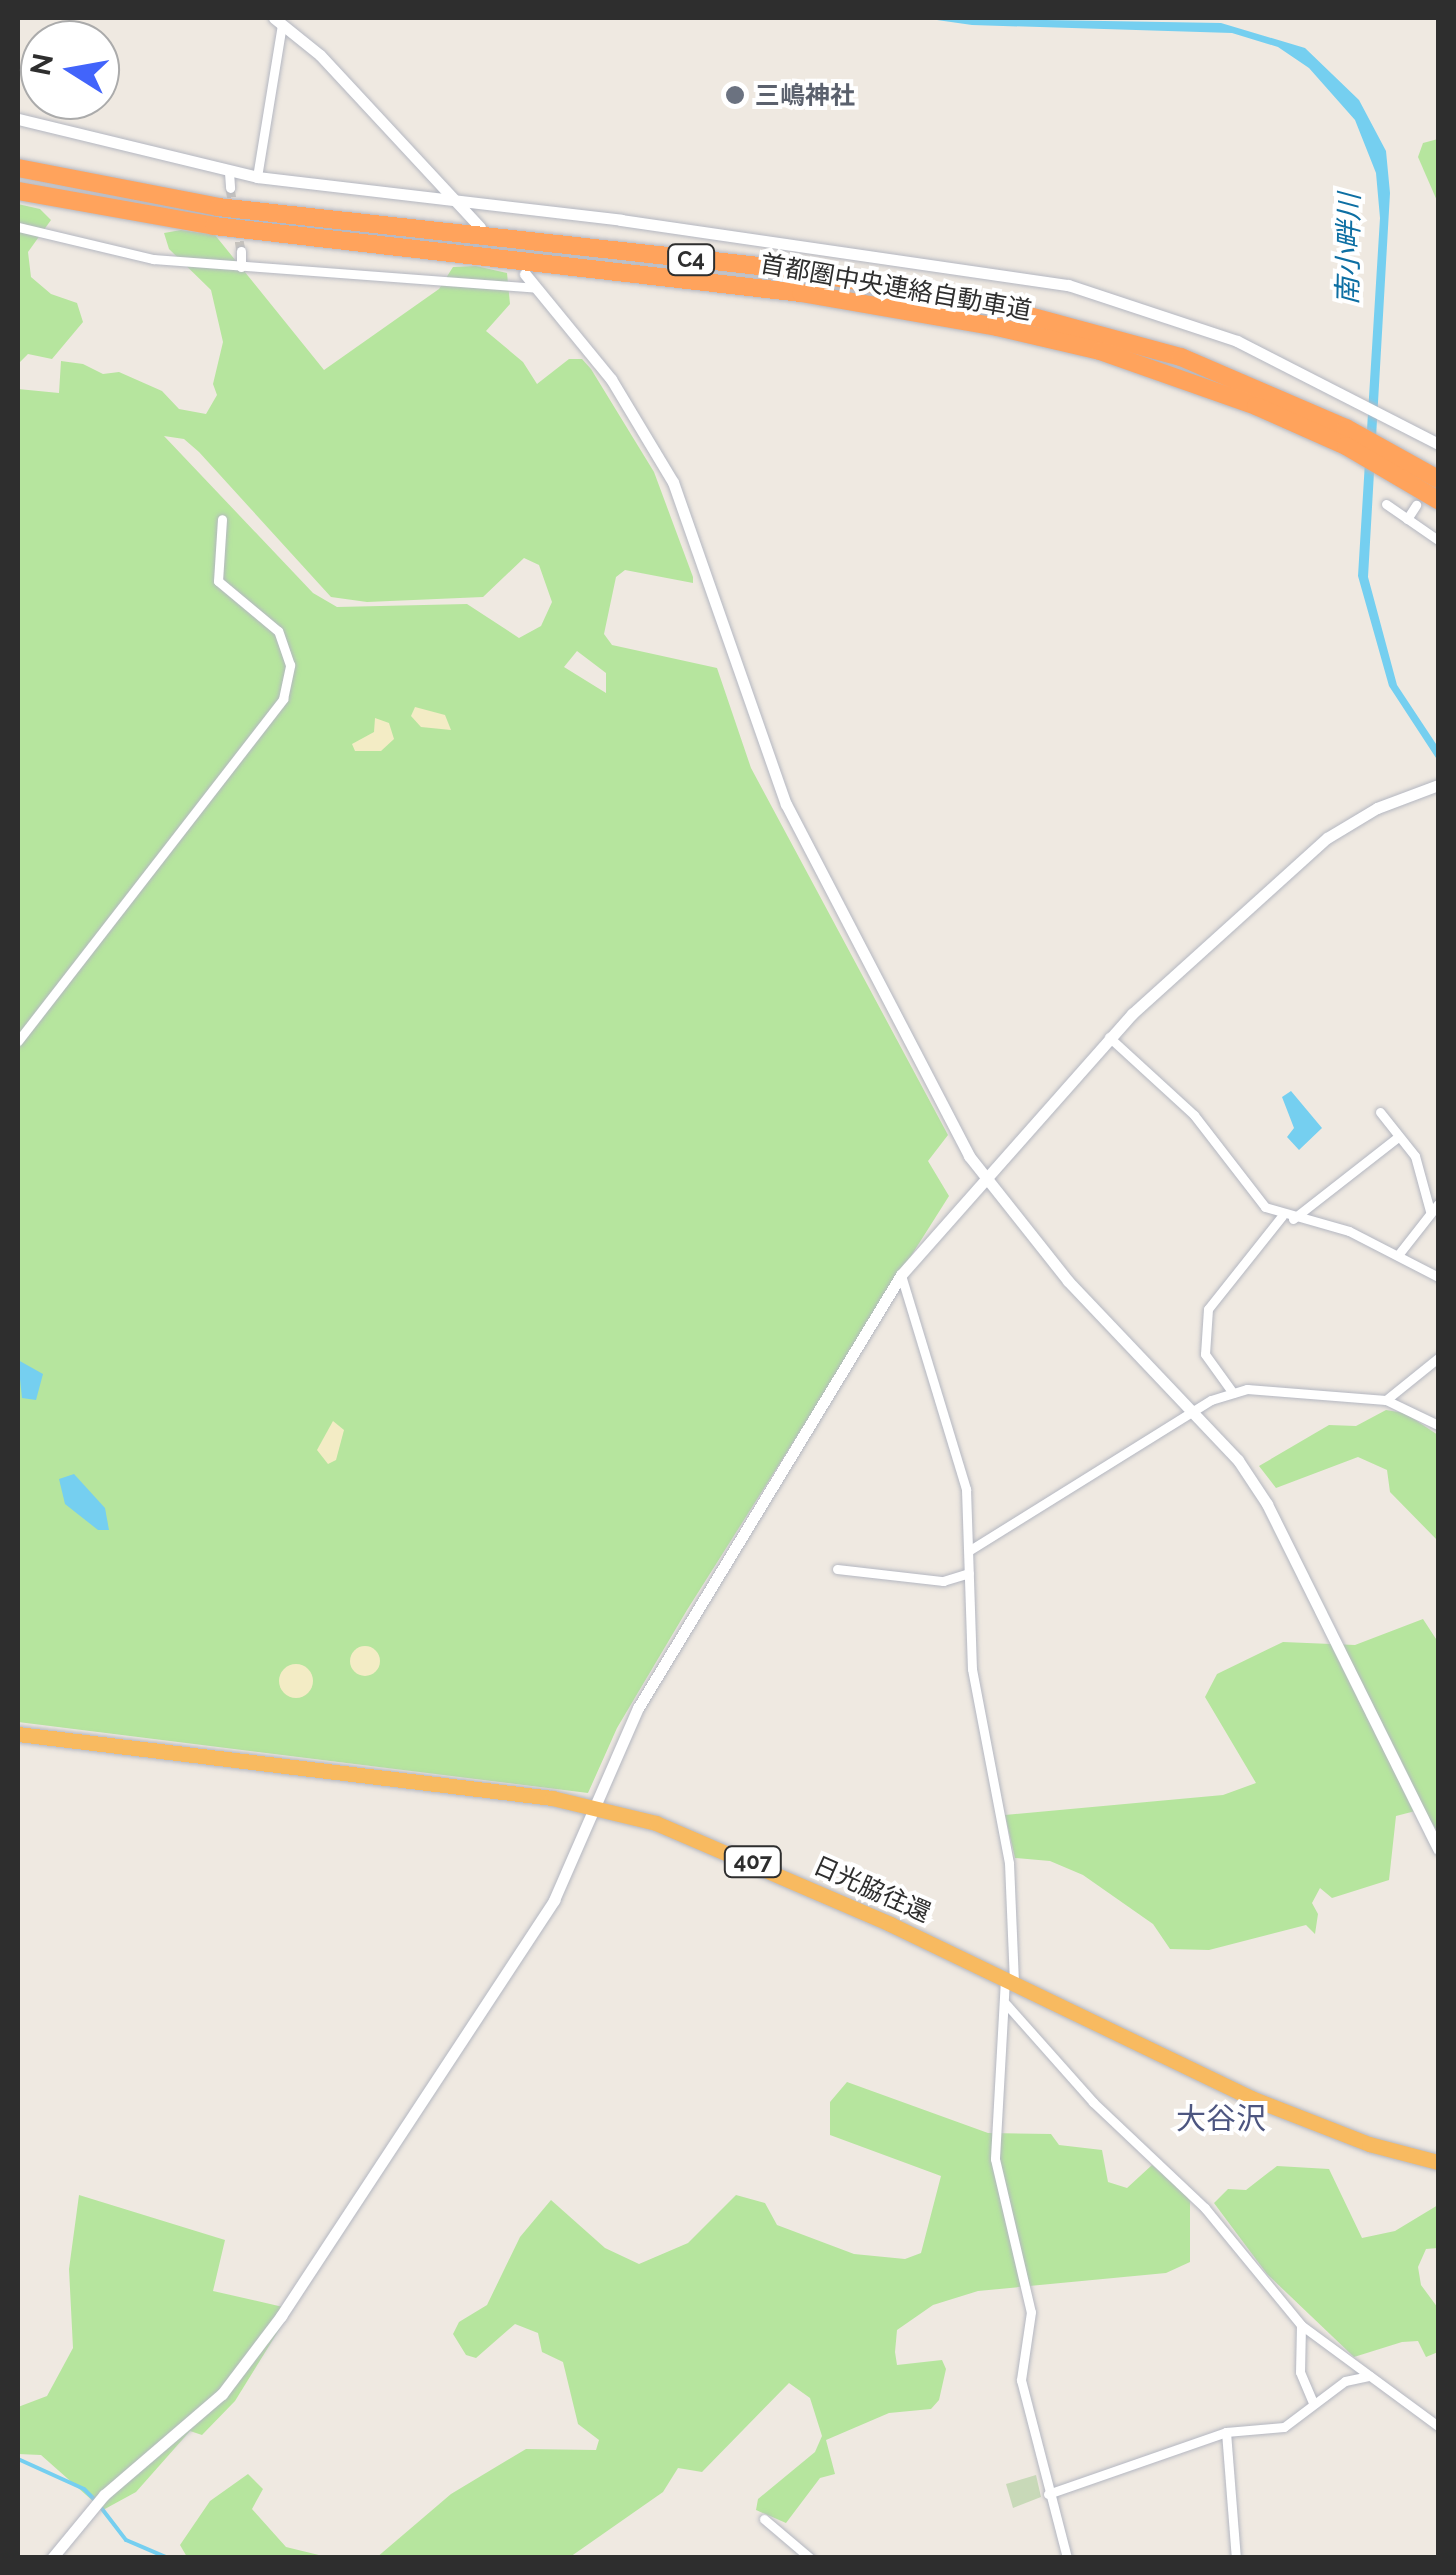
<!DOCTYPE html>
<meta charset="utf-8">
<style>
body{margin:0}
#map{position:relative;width:1456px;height:2575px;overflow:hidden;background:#efe9e1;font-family:Raleway,"Noto Sans JP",sans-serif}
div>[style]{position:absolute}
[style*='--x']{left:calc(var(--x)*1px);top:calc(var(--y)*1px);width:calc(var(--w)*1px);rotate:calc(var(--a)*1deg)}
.green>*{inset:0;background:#b6e59e}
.sand>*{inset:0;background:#f3ecc5}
.round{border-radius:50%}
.cemetery>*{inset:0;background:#c8d9b8}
.water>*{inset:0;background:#75cff0}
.stream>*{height:4px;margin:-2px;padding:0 2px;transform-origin:2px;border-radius:2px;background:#75cff0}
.minor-tunnel>*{height:9px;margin-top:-4.5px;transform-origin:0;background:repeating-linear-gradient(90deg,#c8c4bd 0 9px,transparent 0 13.5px)}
.roads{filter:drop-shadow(0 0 2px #b4b7c1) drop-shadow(0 0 2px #b4b7c1)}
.minor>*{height:9px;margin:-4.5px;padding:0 4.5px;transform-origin:4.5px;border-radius:4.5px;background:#fff}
.tertiary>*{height:11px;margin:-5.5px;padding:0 5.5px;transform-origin:5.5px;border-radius:5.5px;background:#fff}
.trunk>*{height:15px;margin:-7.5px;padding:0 7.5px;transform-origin:7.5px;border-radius:7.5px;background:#f8ba60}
.motorway>*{height:18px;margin:-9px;padding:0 9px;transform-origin:9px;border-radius:9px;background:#ffa35c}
.dots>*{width:28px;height:28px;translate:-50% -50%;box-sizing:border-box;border:5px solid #fff;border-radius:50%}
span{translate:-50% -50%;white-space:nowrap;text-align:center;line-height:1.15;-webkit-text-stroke:8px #fff;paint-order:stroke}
.shield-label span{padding:2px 8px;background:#fff;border:2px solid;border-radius:8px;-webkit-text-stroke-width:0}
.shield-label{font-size:22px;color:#2e2e2e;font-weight:700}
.worship-label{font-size:25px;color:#5b616d;font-weight:700}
.left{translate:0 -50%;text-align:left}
.street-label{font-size:25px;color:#2e2e2e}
.water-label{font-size:28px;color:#0d6fa3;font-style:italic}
.quarter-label{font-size:30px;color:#4d5680}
.frame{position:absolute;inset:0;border:20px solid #2e2e2e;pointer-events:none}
.north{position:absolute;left:20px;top:20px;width:100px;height:100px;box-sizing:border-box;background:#fff;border:2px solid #ababab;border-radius:50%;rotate:281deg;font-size:28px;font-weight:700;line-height:40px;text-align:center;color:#2e2e2e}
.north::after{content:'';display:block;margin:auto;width:35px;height:45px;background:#4264fb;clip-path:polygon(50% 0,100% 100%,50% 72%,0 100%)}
</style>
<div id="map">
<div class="green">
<div style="clip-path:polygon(1438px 139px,1438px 203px,1418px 157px,1423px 143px)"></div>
<div style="clip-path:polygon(18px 204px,40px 209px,51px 220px,28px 252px,31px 277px,51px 294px,77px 303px,83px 322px,52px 359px,28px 354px,18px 364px)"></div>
<div style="clip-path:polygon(evenodd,181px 230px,215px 235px,324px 370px,439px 289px,453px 267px,476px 266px,507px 273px,510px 304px,486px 331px,523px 362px,537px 384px,569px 359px,582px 359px,591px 369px,654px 472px,693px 577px,693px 583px,625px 570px,616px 577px,604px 634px,612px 645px,717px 668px,751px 768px,948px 1135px,928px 1161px,949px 1196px,687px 1610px,617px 1728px,588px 1793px,18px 1722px,18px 389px,59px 393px,61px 361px,83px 364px,103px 374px,119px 372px,162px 391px,179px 409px,206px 414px,217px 395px,213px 384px,223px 342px,211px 290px,169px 249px,164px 233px,181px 230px,164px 436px,184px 439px,199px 452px,331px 597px,367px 602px,483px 597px,524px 558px,539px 565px,552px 602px,541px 626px,519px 638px,467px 604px,337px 607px,313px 593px,164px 436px,181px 230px,577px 651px,606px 673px,606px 693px,564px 667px,577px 651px)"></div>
<div style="clip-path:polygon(1386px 1410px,1405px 1413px,1438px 1435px,1438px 1541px,1390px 1492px,1387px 1470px,1358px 1457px,1276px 1488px,1259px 1466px,1329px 1425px,1356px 1426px)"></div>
<div style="clip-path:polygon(1423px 1619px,1438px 1642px,1438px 1832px,1423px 1809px,1396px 1816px,1389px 1880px,1332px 1898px,1320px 1888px,1312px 1903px,1318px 1914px,1315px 1934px,1306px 1925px,1209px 1950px,1170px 1949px,1153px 1924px,1083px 1875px,1050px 1861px,1015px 1858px,1005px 1815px,1223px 1795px,1256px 1783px,1205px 1697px,1217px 1674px,1283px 1642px,1355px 1645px)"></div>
<div style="clip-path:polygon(847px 2082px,988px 2133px,1051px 2134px,1059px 2145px,1102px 2150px,1108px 2182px,1127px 2188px,1152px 2165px,1190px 2198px,1190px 2262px,1166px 2273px,978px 2291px,933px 2305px,897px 2330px,895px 2352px,897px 2365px,942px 2360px,946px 2369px,939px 2400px,931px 2409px,889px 2413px,826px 2440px,835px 2474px,820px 2478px,786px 2523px,756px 2510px,758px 2499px,815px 2452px,822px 2436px,810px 2398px,789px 2383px,702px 2472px,678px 2468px,663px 2492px,570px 2557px,376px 2558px,451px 2494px,526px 2449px,596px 2450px,599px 2440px,578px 2424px,563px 2362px,542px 2352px,538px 2333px,515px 2324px,476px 2358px,466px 2355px,453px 2334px,459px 2322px,487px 2305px,520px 2237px,551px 2200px,605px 2248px,639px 2264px,688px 2243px,736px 2195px,765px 2203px,777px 2225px,854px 2254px,905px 2259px,921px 2253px,941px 2176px,830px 2135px,830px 2102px)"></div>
<div style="clip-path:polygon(1277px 2166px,1329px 2169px,1362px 2238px,1395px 2231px,1438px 2205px,1438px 2248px,1426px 2249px,1418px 2267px,1421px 2285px,1438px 2308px,1438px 2352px,1426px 2357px,1418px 2341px,1402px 2342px,1354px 2357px,1267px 2274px,1214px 2203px,1228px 2189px,1246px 2190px)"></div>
<div style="clip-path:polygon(79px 2195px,225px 2240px,213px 2291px,283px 2307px,285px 2320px,235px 2401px,202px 2435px,190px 2431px,136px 2492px,103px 2510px,41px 2455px,18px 2454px,18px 2407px,47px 2396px,73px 2348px,69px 2269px)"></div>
<div style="clip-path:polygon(248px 2474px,263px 2489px,252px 2509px,286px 2547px,327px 2557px,187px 2557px,180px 2545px,210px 2501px)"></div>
</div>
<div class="sand">
<div style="clip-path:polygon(415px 707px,445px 715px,451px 730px,421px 727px,411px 716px)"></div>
<div style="clip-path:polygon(375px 718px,389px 723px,394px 739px,381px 751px,355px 751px,352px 744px,374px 732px)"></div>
<div style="clip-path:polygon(333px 1421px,344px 1430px,336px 1460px,328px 1464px,317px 1450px)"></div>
<div class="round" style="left:350px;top:1646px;width:30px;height:30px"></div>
<div class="round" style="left:279px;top:1664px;width:34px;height:34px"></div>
</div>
<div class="cemetery">
<div style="clip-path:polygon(1036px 2475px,1041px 2497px,1013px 2508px,1006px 2484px)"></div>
</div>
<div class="water">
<div style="clip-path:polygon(923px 18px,1221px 23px,1305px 48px,1359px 100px,1386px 151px,1390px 193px,1368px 577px,1397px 685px,1438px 747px,1438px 761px,1389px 686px,1358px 576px,1380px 218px,1376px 173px,1355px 120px,1309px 68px,1278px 47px,1232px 33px,972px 25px)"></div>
<div style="clip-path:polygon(1291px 1091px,1322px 1128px,1299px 1150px,1287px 1137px,1294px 1128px,1282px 1097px)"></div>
<div style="clip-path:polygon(18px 1360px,43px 1374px,36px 1400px,22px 1398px)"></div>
<div style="clip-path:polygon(74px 1474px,105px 1508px,109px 1530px,98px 1530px,65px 1504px,59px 1479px)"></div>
</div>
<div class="stream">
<div style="--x:18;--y:2459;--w:72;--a:24.4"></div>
<div style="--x:84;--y:2489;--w:18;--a:45"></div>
<div style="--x:99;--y:2505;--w:44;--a:52.4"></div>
<div style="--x:126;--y:2540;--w:46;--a:23.2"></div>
</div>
<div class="minor-tunnel">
<div style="--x:230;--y:188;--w:64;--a:80.1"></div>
</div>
<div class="roads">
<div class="minor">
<div style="--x:229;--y:172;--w:16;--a:86"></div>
<div style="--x:257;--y:177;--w:154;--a:-80.7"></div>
<div style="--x:18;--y:227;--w:139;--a:13.3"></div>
<div style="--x:153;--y:259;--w:385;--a:4.3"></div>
<div style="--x:241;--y:251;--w:16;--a:90"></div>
<div style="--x:1386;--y:504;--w:63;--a:34.7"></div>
<div style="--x:1407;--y:519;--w:17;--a:-57"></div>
<div style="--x:1109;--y:1037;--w:115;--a:42.5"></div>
<div style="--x:1194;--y:1115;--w:116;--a:52.3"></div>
<div style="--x:1265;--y:1207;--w:87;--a:15.9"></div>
<div style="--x:1349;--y:1231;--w:100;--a:27.3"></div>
<div style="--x:18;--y:1041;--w:433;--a:-52.2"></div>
<div style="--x:283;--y:699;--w:35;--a:-78"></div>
<div style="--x:290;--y:665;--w:36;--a:-109"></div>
<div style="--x:278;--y:631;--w:78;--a:-140.2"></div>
<div style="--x:218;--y:581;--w:62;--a:-86.3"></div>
<div style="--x:1380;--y:1112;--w:56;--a:51.5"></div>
<div style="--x:1415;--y:1156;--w:57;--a:74.7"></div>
<div style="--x:1293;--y:1219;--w:133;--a:-38"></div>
<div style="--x:1398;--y:1255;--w:65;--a:-51.9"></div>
<div style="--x:901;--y:1275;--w:224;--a:73.1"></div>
<div style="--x:966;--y:1489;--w:180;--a:88.1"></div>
<div style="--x:972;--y:1669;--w:197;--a:79.2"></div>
<div style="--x:1009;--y:1863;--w:120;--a:87.6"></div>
<div style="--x:1233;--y:1393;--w:48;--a:-125.7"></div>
<div style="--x:1205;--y:1354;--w:45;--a:-86.2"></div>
<div style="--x:1208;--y:1309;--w:119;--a:-51.5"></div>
<div style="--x:1386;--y:1400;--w:67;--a:-38.9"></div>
<div style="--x:970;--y:1550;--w:284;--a:-31.9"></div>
<div style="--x:1211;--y:1400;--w:38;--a:-17"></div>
<div style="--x:1247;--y:1389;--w:139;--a:4.5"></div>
<div style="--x:1386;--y:1400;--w:58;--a:25.7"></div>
<div style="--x:837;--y:1569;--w:107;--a:6.5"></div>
<div style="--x:943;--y:1581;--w:27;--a:-17"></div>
<div style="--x:1005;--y:1979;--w:180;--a:93.2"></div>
<div style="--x:995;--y:2159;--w:157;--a:76.8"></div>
<div style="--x:1031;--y:2312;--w:69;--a:98.4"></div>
<div style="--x:1021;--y:2380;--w:184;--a:75.5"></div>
<div style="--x:1006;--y:2004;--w:131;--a:48.4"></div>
<div style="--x:1093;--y:2102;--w:154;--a:43.4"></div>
<div style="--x:1205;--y:2208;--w:151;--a:50.6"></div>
<div style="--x:1301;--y:2325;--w:170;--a:36.4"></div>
<div style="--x:1301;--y:2325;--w:47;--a:91.2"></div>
<div style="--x:1300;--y:2372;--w:33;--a:67"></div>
<div style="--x:1226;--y:2432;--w:126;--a:85.5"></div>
<div style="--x:1048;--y:2494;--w:188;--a:-19.2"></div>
<div style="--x:1226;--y:2432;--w:58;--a:-4.9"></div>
<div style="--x:1284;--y:2427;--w:76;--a:-37"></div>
<div style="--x:1345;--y:2381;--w:25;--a:-12"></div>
<div style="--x:764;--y:2519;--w:60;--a:40.3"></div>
</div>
<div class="tertiary">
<div style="--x:274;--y:18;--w:59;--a:38.8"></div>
<div style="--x:320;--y:55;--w:235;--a:47.1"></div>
<div style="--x:18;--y:119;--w:246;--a:13.6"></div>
<div style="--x:257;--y:177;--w:367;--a:6.7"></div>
<div style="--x:621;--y:220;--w:452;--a:8.3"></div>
<div style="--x:1068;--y:285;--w:178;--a:18.3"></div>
<div style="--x:1237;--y:341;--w:226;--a:27.1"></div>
<div style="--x:525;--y:274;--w:136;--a:50.7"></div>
<div style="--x:611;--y:379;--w:120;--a:59"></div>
<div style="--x:673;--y:482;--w:341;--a:70.7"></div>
<div style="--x:786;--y:804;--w:397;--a:62.5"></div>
<div style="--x:969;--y:1156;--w:159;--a:51.6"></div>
<div style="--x:1068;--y:1281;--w:247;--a:46.5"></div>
<div style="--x:1238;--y:1460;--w:53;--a:56.6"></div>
<div style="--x:1267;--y:1504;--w:385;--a:63.6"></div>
<div style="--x:52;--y:2558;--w:82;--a:-50.5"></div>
<div style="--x:104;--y:2495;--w:155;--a:-40.6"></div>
<div style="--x:222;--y:2394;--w:98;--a:-52.9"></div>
<div style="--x:281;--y:2316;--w:498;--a:-56.7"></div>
<div style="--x:554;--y:1900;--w:210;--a:-66.4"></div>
<div style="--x:638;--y:1708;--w:507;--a:-58.73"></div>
<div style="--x:901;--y:1275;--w:349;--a:-48.5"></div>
<div style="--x:1132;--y:1014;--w:263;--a:-42.1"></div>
<div style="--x:1327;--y:838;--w:58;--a:-31"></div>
<div style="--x:1377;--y:808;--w:65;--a:-20.7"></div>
</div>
<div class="trunk">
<div style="--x:18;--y:1734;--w:538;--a:6.83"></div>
<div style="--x:552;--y:1798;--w:107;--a:13.5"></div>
<div style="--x:656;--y:1823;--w:255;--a:23.3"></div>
<div style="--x:890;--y:1924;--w:401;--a:25.7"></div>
<div style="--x:1251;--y:2098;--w:127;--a:21.3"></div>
<div style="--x:1369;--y:2144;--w:71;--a:14.6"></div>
</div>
<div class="motorway">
<div style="--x:18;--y:168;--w:204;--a:11"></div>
<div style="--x:218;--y:207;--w:572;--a:6.22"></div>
<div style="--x:787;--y:269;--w:194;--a:9.8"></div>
<div style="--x:978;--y:302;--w:210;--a:15.2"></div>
<div style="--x:1181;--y:357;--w:180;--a:23.3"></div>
<div style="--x:1346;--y:428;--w:105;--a:29"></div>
<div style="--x:18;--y:191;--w:199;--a:10.1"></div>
<div style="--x:214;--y:226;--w:591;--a:6.51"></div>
<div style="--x:801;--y:293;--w:199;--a:9.8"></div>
<div style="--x:997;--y:327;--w:106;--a:13.1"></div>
<div style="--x:1100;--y:351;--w:165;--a:19.4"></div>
<div style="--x:1256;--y:406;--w:98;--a:24"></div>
<div style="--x:1346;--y:446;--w:107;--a:30.4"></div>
</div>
</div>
<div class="dots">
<div style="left:735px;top:95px;background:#6b7280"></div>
</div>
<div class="shield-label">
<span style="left:691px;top:260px">C4</span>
<span style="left:753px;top:1862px">407</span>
</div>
<div class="worship-label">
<span class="left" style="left:755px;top:95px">三嶋神社</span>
</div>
<div class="street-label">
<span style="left:896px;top:287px;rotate:10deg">首都圏中央連絡自動車道</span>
<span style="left:872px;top:1889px;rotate:24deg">日光脇往還</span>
</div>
<div class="water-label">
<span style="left:1349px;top:249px;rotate:-89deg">南小畔川</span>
</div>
<div class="quarter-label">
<span style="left:1221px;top:2119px">大谷沢</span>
</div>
<div class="frame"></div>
<div class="north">N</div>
</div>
